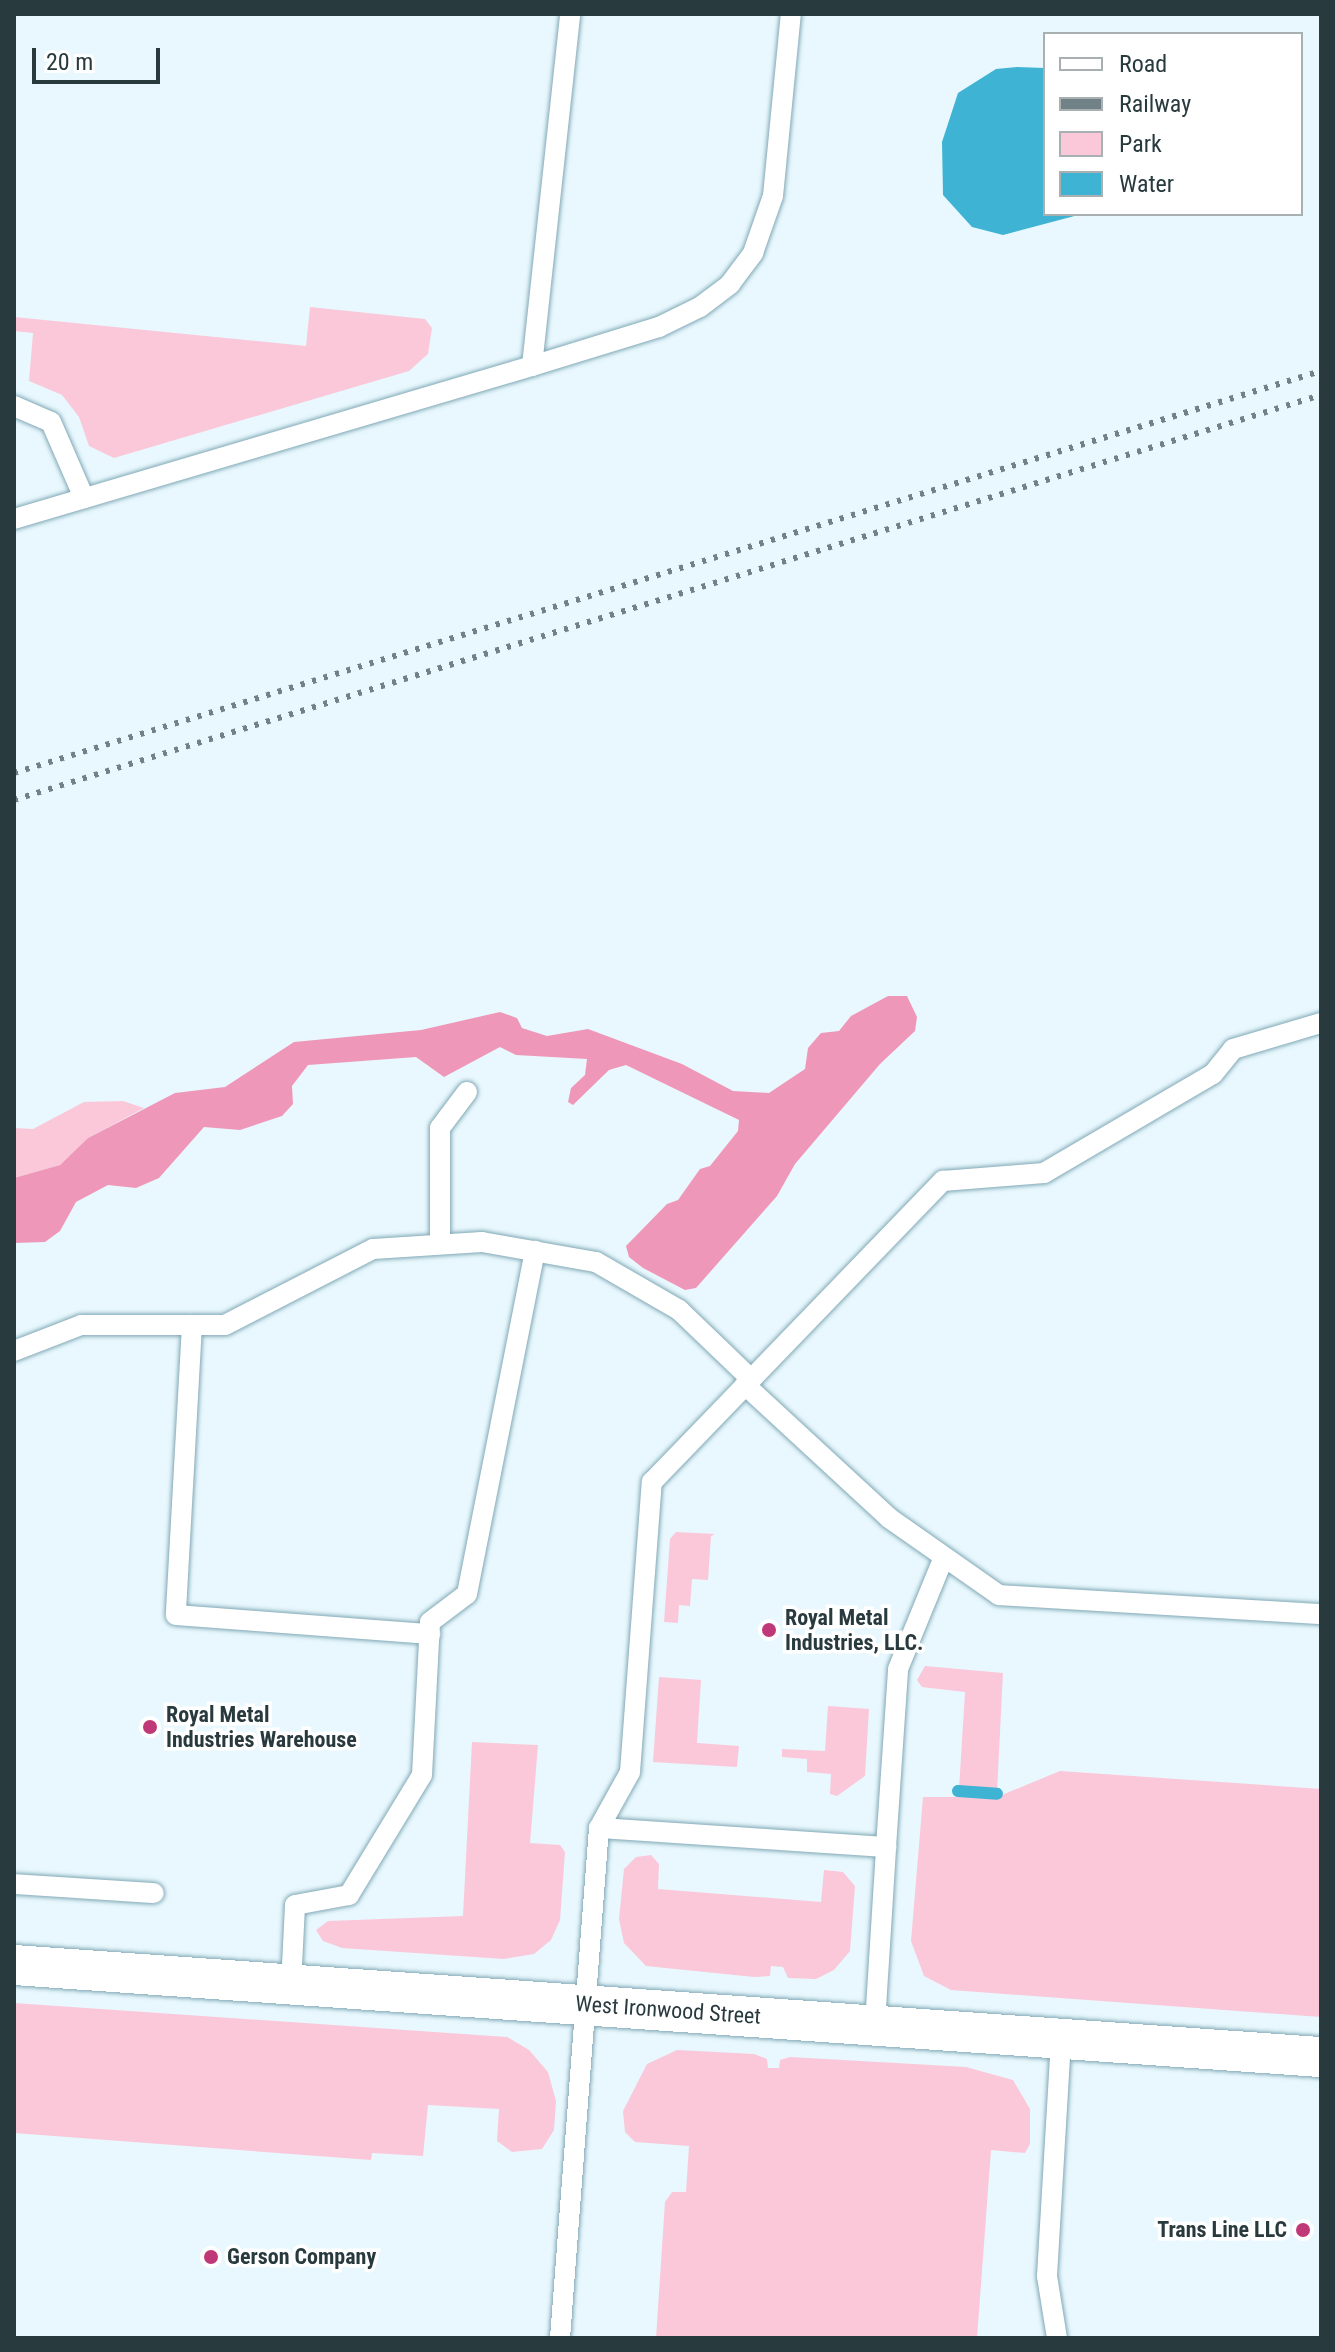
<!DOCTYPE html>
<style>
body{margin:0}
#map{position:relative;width:1335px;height:2352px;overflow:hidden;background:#e8f8fe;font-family:"Roboto Condensed",sans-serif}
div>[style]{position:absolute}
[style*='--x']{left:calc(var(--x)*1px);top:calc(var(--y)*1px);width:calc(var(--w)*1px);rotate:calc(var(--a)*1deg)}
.green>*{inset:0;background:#fbc8d9}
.forest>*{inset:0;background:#ef97b8}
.water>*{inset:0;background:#3eb3d4}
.stream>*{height:12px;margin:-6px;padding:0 6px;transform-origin:6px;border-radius:6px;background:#3eb3d4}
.roads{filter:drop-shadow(0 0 2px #81a8b5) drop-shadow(0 0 2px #81a8b5)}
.lane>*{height:20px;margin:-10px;padding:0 10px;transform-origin:10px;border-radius:10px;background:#fff}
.street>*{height:40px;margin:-20px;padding:0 20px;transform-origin:20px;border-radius:20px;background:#fff}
.rail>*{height:6px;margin-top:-3px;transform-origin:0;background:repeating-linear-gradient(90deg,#718287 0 4px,transparent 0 12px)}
.dots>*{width:22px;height:22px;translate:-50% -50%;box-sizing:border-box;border:4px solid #fff;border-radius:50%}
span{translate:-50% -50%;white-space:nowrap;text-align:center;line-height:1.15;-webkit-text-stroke:7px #fff;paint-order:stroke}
.poi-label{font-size:22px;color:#293a3f;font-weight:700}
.left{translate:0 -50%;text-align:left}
.right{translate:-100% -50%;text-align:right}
.street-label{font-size:22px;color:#293a3f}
.frame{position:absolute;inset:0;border:16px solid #293a3f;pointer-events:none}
.legend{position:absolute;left:1043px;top:32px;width:260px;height:184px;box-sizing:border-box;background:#fff;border:2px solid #a9b0b2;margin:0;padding:10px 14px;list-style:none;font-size:24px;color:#293a3f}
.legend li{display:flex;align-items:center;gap:16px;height:40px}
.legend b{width:40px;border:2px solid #a9b0b2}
.scale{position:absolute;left:32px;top:48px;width:128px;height:36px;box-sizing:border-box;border:4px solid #293a3f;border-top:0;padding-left:10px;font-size:24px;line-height:28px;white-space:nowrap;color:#293a3f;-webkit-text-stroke:6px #fff;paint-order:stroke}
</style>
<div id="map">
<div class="green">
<div style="clip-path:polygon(310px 307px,425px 319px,432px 328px,428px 354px,409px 371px,114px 458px,89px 446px,79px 417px,62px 395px,29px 381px,33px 333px,14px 331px,14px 317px,306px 346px)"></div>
<div style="clip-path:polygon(123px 1101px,144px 1108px,88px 1138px,60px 1165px,14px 1178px,14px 1128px,33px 1129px,84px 1102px)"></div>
<div style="clip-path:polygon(676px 1532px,715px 1534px,711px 1536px,708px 1580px,692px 1579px,690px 1606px,679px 1605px,678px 1623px,664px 1622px,670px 1539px)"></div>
<div style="clip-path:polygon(925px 1666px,1003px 1673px,997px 1792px,959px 1789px,965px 1692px,922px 1687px,917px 1680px)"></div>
<div style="clip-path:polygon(659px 1677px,701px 1680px,697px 1743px,739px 1746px,737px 1767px,653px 1762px)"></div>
<div style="clip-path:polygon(828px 1706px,869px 1709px,865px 1776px,837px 1796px,830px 1794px,831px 1774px,807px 1772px,807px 1759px,782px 1757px,782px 1749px,825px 1751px)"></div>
<div style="clip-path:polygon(472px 1742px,538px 1745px,530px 1843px,560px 1845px,565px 1852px,560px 1920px,551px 1940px,534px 1954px,504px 1959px,342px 1948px,323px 1941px,316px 1930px,328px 1921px,463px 1916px)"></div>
<div style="clip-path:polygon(1060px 1771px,1321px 1789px,1321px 2017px,951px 1990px,924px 1976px,911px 1941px,923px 1797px,997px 1797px)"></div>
<div style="clip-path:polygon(651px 1855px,659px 1864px,658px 1889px,821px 1902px,824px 1870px,843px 1872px,855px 1886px,850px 1951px,834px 1970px,816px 1979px,788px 1978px,783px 1967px,771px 1966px,770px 1976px,754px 1977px,646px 1966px,624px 1943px,619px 1919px,624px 1869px,636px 1857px)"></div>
<div style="clip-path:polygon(14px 2003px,507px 2037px,529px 2050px,548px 2072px,556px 2101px,554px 2130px,542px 2149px,512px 2152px,497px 2141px,499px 2109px,428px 2105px,423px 2156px,372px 2153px,371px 2160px,14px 2133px)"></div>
<div style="clip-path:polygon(677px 2050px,754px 2054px,767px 2059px,768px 2068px,779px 2068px,780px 2060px,790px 2057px,966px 2067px,1013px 2080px,1030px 2109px,1030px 2144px,1025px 2153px,991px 2150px,977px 2338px,656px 2338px,665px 2202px,672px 2192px,686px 2192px,689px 2146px,635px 2142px,625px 2132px,623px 2111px,647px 2064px)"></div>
</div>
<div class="forest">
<div style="clip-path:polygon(888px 996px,907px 996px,917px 1017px,915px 1031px,880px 1064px,795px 1164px,777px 1196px,696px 1288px,685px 1290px,643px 1268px,629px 1257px,626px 1246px,667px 1204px,678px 1200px,700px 1169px,710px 1166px,738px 1131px,739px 1120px,626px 1065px,609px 1070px,573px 1105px,568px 1102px,571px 1088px,585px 1075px,587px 1059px,516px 1055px,500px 1047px,444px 1077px,416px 1057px,308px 1065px,292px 1086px,293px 1104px,282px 1116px,240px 1130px,204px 1127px,159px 1178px,136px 1188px,108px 1185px,76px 1202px,60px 1231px,45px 1242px,14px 1243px,14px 1178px,60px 1165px,88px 1138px,175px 1093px,225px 1087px,294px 1042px,421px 1030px,500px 1012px,517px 1018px,522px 1028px,547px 1036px,588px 1029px,682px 1064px,733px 1091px,769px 1093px,805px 1069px,808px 1048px,821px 1033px,839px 1031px,851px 1016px)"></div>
</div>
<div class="water">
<div style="clip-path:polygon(1017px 67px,1045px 68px,1045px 214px,1082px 214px,1003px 235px,972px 227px,943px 195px,942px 142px,958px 93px,996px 69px)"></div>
</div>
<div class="stream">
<div style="--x:958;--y:1791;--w:39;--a:4"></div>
</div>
<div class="roads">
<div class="lane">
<div style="--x:532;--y:366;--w:133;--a:-17.1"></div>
<div style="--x:659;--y:327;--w:46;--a:-26"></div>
<div style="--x:700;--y:307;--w:38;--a:-37"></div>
<div style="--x:730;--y:284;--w:39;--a:-53"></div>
<div style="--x:753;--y:253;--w:60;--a:-70.7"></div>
<div style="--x:773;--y:196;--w:183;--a:-84.4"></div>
<div style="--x:14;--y:406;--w:40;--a:23.4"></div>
<div style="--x:51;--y:422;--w:83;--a:66.5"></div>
<div style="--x:14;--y:519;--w:540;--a:-16.46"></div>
<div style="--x:532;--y:366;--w:354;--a:-83.8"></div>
<div style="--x:440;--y:1244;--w:116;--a:-90"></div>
<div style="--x:440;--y:1128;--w:45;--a:-53.1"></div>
<div style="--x:192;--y:1325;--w:290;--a:93.2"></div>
<div style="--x:176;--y:1615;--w:255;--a:4.3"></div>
<div style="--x:14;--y:1351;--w:72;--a:-21.2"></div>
<div style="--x:81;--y:1325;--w:144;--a:0"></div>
<div style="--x:225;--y:1325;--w:166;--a:-27.2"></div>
<div style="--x:373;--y:1249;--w:109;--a:-3.7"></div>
<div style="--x:482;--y:1242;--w:116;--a:10"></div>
<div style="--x:596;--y:1262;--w:96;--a:30"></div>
<div style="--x:679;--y:1310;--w:100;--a:43.8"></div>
<div style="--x:745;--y:1385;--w:196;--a:42.7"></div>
<div style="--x:889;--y:1518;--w:134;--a:35"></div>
<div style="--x:999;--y:1595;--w:323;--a:3.4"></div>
<div style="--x:599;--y:1828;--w:288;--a:3.8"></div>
<div style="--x:886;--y:1847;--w:178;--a:-86.1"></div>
<div style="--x:898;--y:1669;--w:121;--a:-67.7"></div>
<div style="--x:14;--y:1884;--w:140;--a:3.7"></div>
<div style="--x:291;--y:1985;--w:80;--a:-87.1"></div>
<div style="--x:295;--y:1905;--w:55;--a:-10.5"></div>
<div style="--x:349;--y:1895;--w:140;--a:-58.7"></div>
<div style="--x:422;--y:1775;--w:153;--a:-87"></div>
<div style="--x:430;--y:1622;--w:46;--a:-37.1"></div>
<div style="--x:467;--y:1594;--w:350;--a:-78.8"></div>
<div style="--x:875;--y:2024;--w:177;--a:-86.4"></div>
<div style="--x:560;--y:2338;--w:511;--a:-85.63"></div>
<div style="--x:599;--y:1828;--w:64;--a:-61"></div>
<div style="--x:630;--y:1772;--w:291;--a:-85.7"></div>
<div style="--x:652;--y:1482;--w:419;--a:-46"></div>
<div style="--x:943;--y:1181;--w:101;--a:-4.5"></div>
<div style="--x:1044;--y:1173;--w:196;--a:-30.4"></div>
<div style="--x:1213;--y:1074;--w:32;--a:-51"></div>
<div style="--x:1233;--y:1049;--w:92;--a:-16.5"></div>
<div style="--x:1057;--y:2338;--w:63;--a:-99.2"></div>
<div style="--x:1047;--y:2276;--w:238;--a:-86.6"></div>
</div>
<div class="street">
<div style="--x:14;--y:1965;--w:1310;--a:4.03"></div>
</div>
</div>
<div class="rail">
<div style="--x:14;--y:773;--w:1367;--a:-17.1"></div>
<div style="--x:14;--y:800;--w:1368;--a:-17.22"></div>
</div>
<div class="dots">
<div style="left:769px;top:1630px;background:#bf3877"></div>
<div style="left:150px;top:1727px;background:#bf3877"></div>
<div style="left:1303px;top:2230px;background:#bf3877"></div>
<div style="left:211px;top:2257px;background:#bf3877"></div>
</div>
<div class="poi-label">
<span class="left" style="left:785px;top:1630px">Royal Metal<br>Industries, LLC.</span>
<span class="left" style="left:166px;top:1727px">Royal Metal<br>Industries Warehouse</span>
<span class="right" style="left:1287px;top:2230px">Trans Line LLC</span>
<span class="left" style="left:227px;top:2257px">Gerson Company</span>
</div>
<div class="street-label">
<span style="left:668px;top:2010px;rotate:4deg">West Ironwood Street</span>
</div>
<div class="frame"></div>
<ul class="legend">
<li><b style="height:10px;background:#fff"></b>Road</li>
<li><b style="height:10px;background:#718287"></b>Railway</li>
<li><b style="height:22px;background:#fbc8d9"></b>Park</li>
<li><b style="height:22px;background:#3eb3d4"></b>Water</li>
</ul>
<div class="scale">20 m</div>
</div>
